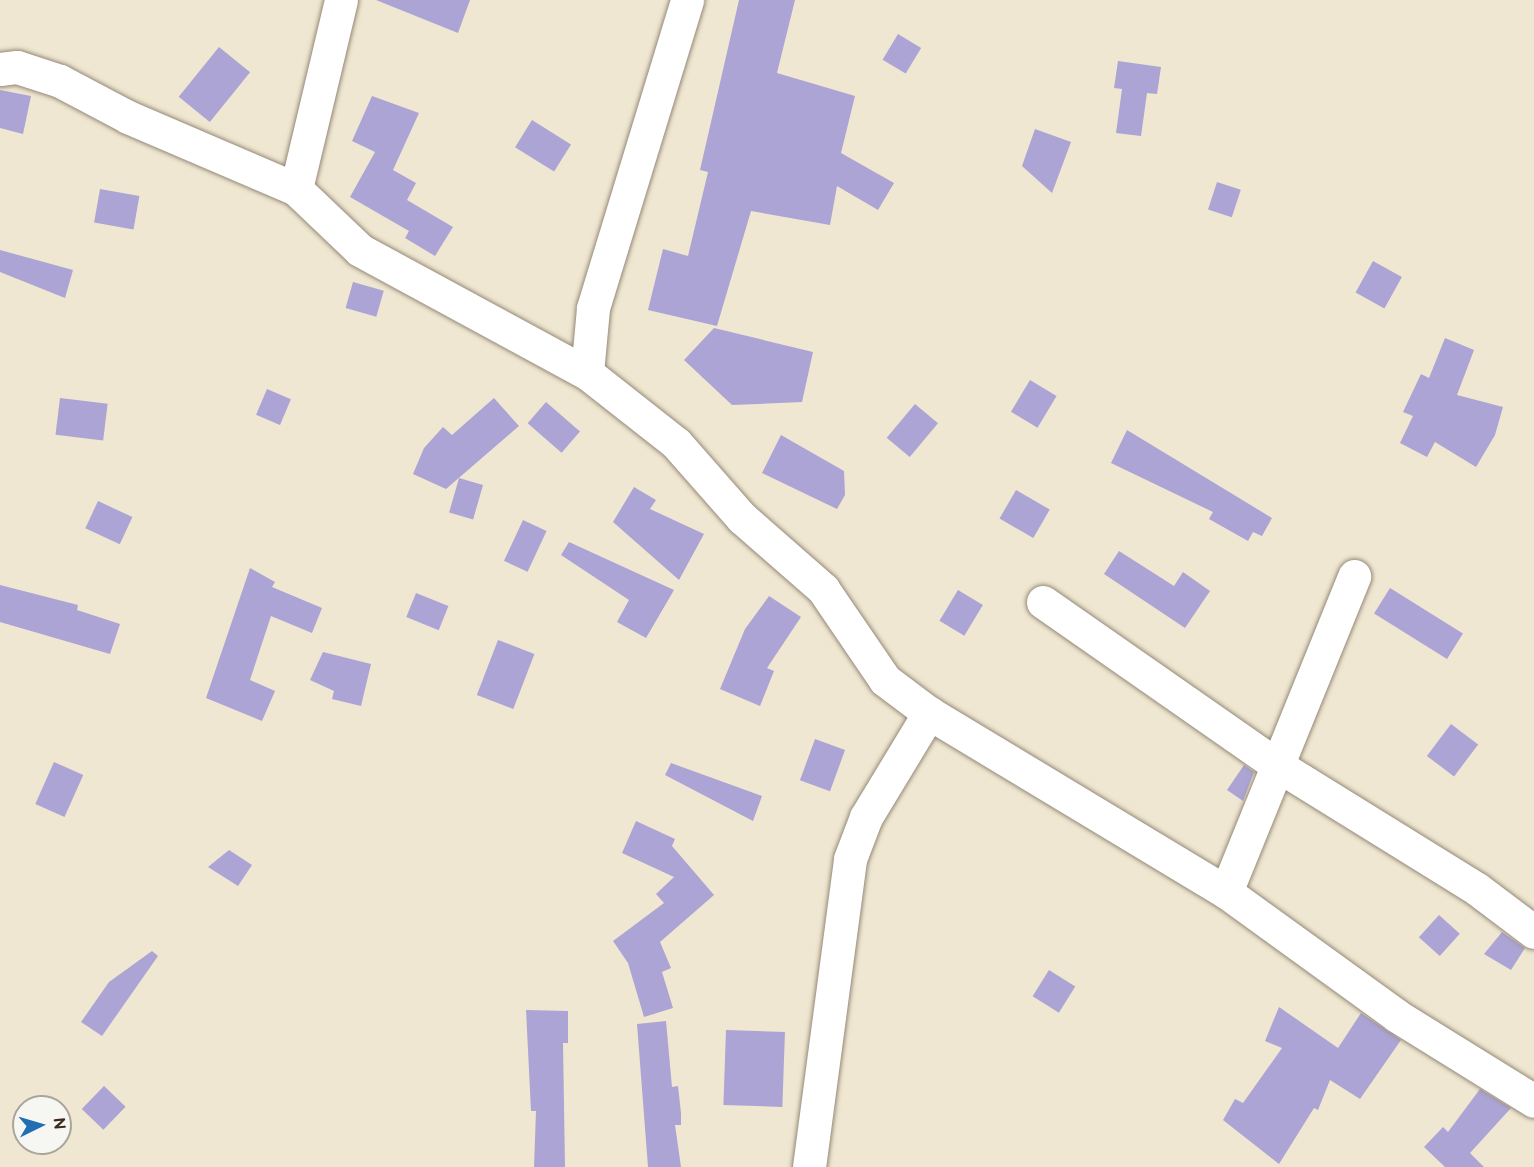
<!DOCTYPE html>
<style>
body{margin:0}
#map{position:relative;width:1534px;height:1167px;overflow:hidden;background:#efe7d1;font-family:"Balsamiq Sans",sans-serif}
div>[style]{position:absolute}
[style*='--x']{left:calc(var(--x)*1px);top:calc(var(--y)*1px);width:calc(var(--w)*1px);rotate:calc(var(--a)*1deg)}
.building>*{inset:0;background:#aca4d4;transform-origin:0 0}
.roads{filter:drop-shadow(0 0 2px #958878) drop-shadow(0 0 2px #958878)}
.minor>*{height:33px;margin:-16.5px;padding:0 16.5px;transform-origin:16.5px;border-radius:16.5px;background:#fff}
span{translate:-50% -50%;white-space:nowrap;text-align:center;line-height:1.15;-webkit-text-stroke:4.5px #f6f6f2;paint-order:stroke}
.north{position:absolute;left:12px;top:1095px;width:60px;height:60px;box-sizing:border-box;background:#f6f6f2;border:2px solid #aba49d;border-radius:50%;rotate:85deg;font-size:16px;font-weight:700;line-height:24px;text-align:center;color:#3b2a1e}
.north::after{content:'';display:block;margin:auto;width:21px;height:27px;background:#1f6fb2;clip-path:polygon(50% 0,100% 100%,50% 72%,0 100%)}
</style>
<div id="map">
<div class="building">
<div style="clip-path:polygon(376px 0,470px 0,458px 33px)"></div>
<div style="clip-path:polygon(739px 0,795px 0,777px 73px,855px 96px,841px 153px,894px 183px,878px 210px,837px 186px,830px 225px,751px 211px,717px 326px,648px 310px,663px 249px,688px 256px,708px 172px,700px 170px)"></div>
<div style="left:898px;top:34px;width:27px;height:30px;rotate:31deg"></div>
<div style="left:219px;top:47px;width:40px;height:64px;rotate:39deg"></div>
<div style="clip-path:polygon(1118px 61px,1161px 67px,1157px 94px,1147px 93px,1141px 136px,1116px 133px,1122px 89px,1114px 88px)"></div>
<div style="clip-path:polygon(0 90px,31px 96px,23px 134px,0 128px)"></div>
<div style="clip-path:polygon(372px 96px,419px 113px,393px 170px,416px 183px,407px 200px,453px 227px,435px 256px,405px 238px,409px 231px,350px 197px,375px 152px,352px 141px)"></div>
<div style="left:532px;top:120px;width:46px;height:32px;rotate:32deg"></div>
<div style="clip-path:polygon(1035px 129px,1071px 142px,1052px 193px,1022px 166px)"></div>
<div style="left:1217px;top:182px;width:25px;height:29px;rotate:18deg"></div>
<div style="left:100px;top:189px;width:40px;height:34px;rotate:10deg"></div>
<div style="clip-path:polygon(0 250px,73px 270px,65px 298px,0 272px)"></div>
<div style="left:1373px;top:261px;width:33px;height:36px;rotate:29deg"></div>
<div style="left:353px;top:282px;width:32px;height:27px;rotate:16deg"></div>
<div style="clip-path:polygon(714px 328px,813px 352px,802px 402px,732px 405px,684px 360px)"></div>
<div style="clip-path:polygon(1445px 338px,1474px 350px,1457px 395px,1503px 407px,1495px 435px,1476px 467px,1435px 442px,1427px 457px,1400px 443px,1413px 416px,1403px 412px,1421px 374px,1429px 378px)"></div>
<div style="left:1030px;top:380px;width:31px;height:37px;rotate:31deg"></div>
<div style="left:267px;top:389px;width:26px;height:28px;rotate:23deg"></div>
<div style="left:60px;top:398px;width:48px;height:37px;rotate:7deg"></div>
<div style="clip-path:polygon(494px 398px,519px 426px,446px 489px,413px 474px,424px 448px,443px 427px,452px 435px)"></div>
<div style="left:546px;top:402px;width:45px;height:28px;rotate:41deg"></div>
<div style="left:915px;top:404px;width:30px;height:44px;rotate:40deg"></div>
<div style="clip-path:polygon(1127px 430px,1272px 518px,1262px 536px,1253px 532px,1248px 541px,1209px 519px,1213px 512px,1111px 463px)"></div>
<div style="clip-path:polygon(781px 435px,844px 471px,845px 495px,837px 509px,762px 473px)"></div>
<div style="left:459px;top:478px;width:25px;height:36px;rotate:16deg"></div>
<div style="clip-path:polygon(634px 487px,656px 500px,650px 509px,704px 534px,679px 580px,613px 522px)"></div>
<div style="left:1016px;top:490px;width:39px;height:33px;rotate:30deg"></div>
<div style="left:98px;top:501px;width:38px;height:30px;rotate:25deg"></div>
<div style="left:523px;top:520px;width:26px;height:45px;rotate:25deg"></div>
<div style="clip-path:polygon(569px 542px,674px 590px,646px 638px,617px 622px,629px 600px,561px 555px)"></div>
<div style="clip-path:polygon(1119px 551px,1174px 586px,1183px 572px,1210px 591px,1185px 628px,1104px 574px)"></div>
<div style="clip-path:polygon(250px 568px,275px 582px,272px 587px,322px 608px,312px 633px,271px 616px,250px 680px,275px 691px,262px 721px,206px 698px)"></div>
<div style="clip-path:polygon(0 585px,78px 605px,77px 610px,120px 624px,110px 654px,0 622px)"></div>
<div style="left:1390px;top:588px;width:86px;height:30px;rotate:32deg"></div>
<div style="left:958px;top:590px;width:29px;height:36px;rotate:31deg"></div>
<div style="left:416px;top:593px;width:35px;height:26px;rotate:22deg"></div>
<div style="clip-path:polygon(769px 596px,801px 617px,767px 668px,774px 671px,760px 706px,720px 689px,745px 629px)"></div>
<div style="left:498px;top:640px;width:39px;height:59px;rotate:21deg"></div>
<div style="clip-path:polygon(323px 652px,371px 664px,361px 706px,332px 699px,334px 691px,310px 680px)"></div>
<div style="left:1451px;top:724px;width:34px;height:40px;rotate:37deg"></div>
<div style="left:815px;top:739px;width:32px;height:44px;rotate:20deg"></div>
<div style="left:54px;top:762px;width:32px;height:46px;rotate:24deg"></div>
<div style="clip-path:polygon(671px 763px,762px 796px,753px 821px,665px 775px)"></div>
<div style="clip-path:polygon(1244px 765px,1254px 772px,1243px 801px,1227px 790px)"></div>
<div style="clip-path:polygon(636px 821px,675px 839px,672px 846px,714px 895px,660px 942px,671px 968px,662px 972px,673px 1008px,644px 1017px,628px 963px,613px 941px,664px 903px,656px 894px,674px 877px,622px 853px)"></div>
<div style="clip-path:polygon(229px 850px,252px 865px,238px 886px,208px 867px)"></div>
<div style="left:1439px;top:915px;width:28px;height:30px;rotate:42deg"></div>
<div style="clip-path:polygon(1502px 932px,1525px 948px,1511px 970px,1484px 954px)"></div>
<div style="clip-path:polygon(152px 951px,158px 956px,102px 1036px,81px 1022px,109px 982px)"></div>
<div style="left:1049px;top:970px;width:31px;height:31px;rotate:32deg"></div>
<div style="clip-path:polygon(1279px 1007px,1338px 1048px,1361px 1013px,1401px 1040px,1360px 1099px,1330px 1080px,1318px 1110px,1314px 1108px,1279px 1164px,1223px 1120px,1235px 1099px,1243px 1103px,1282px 1048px,1265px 1041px)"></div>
<div style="clip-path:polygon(526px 1010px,568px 1011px,568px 1043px,563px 1043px,565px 1167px,534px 1167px,536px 1111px,531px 1111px)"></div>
<div style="clip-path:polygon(666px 1021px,672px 1087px,678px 1086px,681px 1113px,681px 1125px,675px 1125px,681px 1167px,648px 1167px,637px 1024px)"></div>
<div style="left:726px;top:1030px;width:59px;height:75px;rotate:2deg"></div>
<div style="left:104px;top:1086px;width:30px;height:32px;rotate:44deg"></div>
<div style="clip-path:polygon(1480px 1089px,1511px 1108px,1470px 1153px,1484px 1167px,1445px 1167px,1424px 1147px,1443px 1127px,1448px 1132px)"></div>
</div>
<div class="roads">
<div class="minor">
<div style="--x:0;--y:69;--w:17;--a:-7"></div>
<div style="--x:17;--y:67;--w:45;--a:18"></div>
<div style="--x:60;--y:81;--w:77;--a:27.9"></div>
<div style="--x:128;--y:117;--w:183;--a:23.2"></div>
<div style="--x:296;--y:189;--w:88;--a:43.6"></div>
<div style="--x:360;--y:250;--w:258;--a:28.5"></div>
<div style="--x:587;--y:373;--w:113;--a:38.2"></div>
<div style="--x:676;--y:443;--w:100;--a:48.7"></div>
<div style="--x:742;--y:518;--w:108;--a:41.2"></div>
<div style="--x:823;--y:589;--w:110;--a:55.7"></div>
<div style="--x:885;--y:680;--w:55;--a:36.9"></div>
<div style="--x:929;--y:713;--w:347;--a:31.1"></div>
<div style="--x:1226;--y:892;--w:211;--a:35.9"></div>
<div style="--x:1397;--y:1016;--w:161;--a:31.8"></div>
<div style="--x:296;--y:189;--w:194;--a:-76.6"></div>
<div style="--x:587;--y:373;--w:65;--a:-84.7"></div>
<div style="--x:593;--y:308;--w:322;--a:-73"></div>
<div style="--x:1043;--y:602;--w:285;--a:34.9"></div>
<div style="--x:1277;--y:765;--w:235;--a:31.8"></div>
<div style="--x:1477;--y:889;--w:71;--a:37"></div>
<div style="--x:1226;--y:892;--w:341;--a:-67.9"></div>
<div style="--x:809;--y:1167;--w:311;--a:-82.4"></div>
<div style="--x:850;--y:859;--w:45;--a:-69.1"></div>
<div style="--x:866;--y:817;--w:122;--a:-58.8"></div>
</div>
</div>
<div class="north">N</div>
</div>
